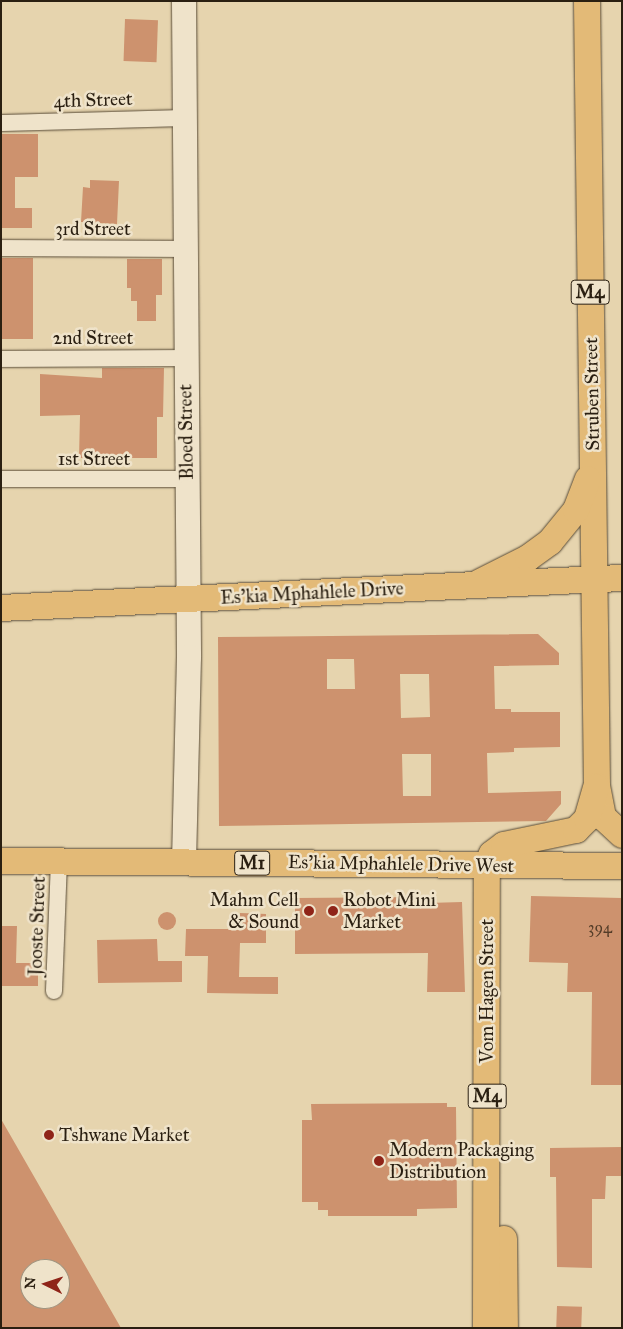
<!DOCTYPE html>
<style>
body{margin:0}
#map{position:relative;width:623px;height:1329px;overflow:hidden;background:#e6d4ae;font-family:"IM FELL Great Primer",serif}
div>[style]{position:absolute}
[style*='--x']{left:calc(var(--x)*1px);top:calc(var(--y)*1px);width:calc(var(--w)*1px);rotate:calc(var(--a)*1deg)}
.building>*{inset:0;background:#cd926e;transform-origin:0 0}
.round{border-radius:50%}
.roads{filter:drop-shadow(0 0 1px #594c38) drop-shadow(0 0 1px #594c38)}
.minor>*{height:16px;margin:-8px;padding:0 8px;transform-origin:8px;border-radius:8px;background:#efe3ca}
.secondary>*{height:24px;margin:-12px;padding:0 12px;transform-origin:12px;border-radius:12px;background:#efe3ca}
.primary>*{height:26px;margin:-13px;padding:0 13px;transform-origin:13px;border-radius:13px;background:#e3ba77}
.dots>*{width:14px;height:14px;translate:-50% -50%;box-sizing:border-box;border:2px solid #efe3ca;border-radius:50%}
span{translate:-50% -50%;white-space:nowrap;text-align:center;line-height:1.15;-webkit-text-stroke:5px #efe3ca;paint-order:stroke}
.number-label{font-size:16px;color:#533c28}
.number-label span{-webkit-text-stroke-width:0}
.shield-label span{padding:1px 4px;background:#efe3ca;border:1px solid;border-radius:4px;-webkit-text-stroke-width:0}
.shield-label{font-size:18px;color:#2a1f11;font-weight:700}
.street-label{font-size:19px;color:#2a1f11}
.poi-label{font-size:19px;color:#2a1f11}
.right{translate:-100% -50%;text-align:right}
.left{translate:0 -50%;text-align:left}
.frame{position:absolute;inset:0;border:2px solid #2a1f11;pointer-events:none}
.north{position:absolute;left:20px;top:1259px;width:50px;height:50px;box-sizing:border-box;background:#efe3ca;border:1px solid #a09580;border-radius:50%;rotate:274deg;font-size:14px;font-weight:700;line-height:20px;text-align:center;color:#2a1f11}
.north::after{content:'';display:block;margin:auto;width:18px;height:22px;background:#8f2418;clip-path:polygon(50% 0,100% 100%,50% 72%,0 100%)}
</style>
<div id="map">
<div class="building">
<div style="left:125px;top:19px;width:33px;height:42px;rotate:2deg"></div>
<div style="clip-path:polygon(1px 134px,38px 134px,38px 177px,15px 177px,15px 208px,32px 208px,32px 228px,1px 228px)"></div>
<div style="clip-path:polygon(90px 180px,119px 181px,117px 224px,81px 222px,83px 187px,90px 188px)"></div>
<div style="left:1px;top:258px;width:32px;height:81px"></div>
<div style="clip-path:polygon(127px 259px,162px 259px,162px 295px,156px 295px,156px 321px,137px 321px,137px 301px,131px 301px,131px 288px,127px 288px)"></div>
<div style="clip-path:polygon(102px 368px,164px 368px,163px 417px,157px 417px,157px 458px,79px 458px,80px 415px,40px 416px,40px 374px,102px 378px)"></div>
<div style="clip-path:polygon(evenodd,538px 634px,559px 653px,559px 665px,494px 666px,495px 709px,511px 709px,511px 712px,560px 712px,560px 747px,514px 748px,514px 752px,487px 753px,488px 793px,561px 791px,561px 804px,546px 821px,219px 826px,218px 637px,538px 634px,327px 659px,354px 659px,355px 689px,327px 689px,327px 659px,538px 634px,400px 674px,429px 674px,430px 717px,401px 718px,400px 674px,538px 634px,402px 754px,431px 754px,431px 796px,403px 796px,402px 754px)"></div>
<div style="clip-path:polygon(531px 896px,622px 898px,622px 1085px,591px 1085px,592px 992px,567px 992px,568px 963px,529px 962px)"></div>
<div style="clip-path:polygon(428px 897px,428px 903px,462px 902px,465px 992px,427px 992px,428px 953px,295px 954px,295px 898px)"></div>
<div class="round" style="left:158px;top:912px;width:18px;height:18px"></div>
<div style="clip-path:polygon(240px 913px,266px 914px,266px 943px,240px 943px,239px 977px,278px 977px,278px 994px,207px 993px,208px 956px,185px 956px,186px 929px,240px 929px)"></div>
<div style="clip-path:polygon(1px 926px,17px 926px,16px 963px,38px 963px,38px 986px,1px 986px)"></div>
<div style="clip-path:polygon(157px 939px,158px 961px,182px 961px,182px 982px,98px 983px,97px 940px)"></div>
<div style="clip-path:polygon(447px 1103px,447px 1107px,456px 1107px,457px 1208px,417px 1209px,417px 1216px,328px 1216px,328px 1210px,318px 1210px,318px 1202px,302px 1202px,302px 1120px,312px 1120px,311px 1104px)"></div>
<div style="clip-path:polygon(evenodd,1px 1119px,121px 1328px,1px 1328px,1px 1119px,30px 1269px,60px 1269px,60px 1299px,30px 1299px,30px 1269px)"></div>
<div style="clip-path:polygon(622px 1147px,622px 1176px,606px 1176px,605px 1199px,592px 1199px,592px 1268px,557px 1267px,556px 1177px,550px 1177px,550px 1148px)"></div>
<div style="left:557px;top:1306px;width:25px;height:22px;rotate:2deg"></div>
</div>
<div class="roads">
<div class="minor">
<div style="--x:1;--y:123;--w:184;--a:-1.6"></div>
<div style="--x:1;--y:248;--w:184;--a:0.3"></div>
<div style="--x:1;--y:359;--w:184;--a:-0.3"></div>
<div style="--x:1;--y:479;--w:186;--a:0"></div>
<div style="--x:54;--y:991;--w:129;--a:-87.8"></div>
</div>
<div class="secondary">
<div style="--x:184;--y:1;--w:656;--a:89.56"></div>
<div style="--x:189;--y:657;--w:205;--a:91.4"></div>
</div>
<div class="primary">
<div style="--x:587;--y:1;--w:785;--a:89.27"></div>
<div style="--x:597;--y:786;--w:32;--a:79"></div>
<div style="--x:603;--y:817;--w:26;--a:43"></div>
<div style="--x:480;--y:582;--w:54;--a:-26.6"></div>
<div style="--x:528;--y:558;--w:27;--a:-36"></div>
<div style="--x:550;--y:542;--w:41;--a:-50.9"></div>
<div style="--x:576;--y:510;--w:33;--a:-69"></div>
<div style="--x:1;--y:608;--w:622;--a:-2.77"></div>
<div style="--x:1;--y:861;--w:621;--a:0.46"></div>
<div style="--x:504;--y:1239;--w:89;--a:89.4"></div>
<div style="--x:486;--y:1328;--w:463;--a:-89.9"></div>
<div style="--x:487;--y:865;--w:12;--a:-66"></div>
<div style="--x:492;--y:854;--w:15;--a:-37"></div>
<div style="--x:504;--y:845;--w:74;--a:-11.8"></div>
<div style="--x:576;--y:830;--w:16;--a:-45"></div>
<div style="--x:587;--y:819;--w:33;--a:-74"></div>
</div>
</div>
<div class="dots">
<div style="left:309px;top:911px;background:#8f2418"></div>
<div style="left:333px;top:911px;background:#8f2418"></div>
<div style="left:49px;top:1135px;background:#8f2418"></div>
<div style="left:379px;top:1161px;background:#8f2418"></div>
</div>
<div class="number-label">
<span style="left:600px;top:928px">394</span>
</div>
<div class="shield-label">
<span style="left:590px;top:292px">M4</span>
<span style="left:252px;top:863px">M1</span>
<span style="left:487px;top:1096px">M4</span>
</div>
<div class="street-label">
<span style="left:93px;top:100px;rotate:-2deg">4th Street</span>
<span style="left:93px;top:229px">3rd Street</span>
<span style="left:93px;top:338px">2nd Street</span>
<span style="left:592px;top:394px;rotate:-91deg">Struben Street</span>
<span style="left:186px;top:432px;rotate:-91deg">Bloed Street</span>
<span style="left:94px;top:459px">1st Street</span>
<span style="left:312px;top:593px;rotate:-3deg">Es'kia Mphahlele Drive</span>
<span style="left:401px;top:864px;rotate:1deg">Es'kia Mphahlele Drive West</span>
<span style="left:37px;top:926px;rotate:-88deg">Jooste Street</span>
<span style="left:487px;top:991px;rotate:-90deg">Vom Hagen Street</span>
</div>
<div class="poi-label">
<span class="right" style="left:299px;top:911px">Mahm Cell<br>&amp; Sound</span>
<span class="left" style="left:343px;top:911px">Robot Mini<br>Market</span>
<span class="left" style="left:59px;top:1135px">Tshwane Market</span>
<span class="left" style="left:389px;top:1161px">Modern Packaging<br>Distribution</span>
</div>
<div class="frame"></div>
<div class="north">N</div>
</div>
